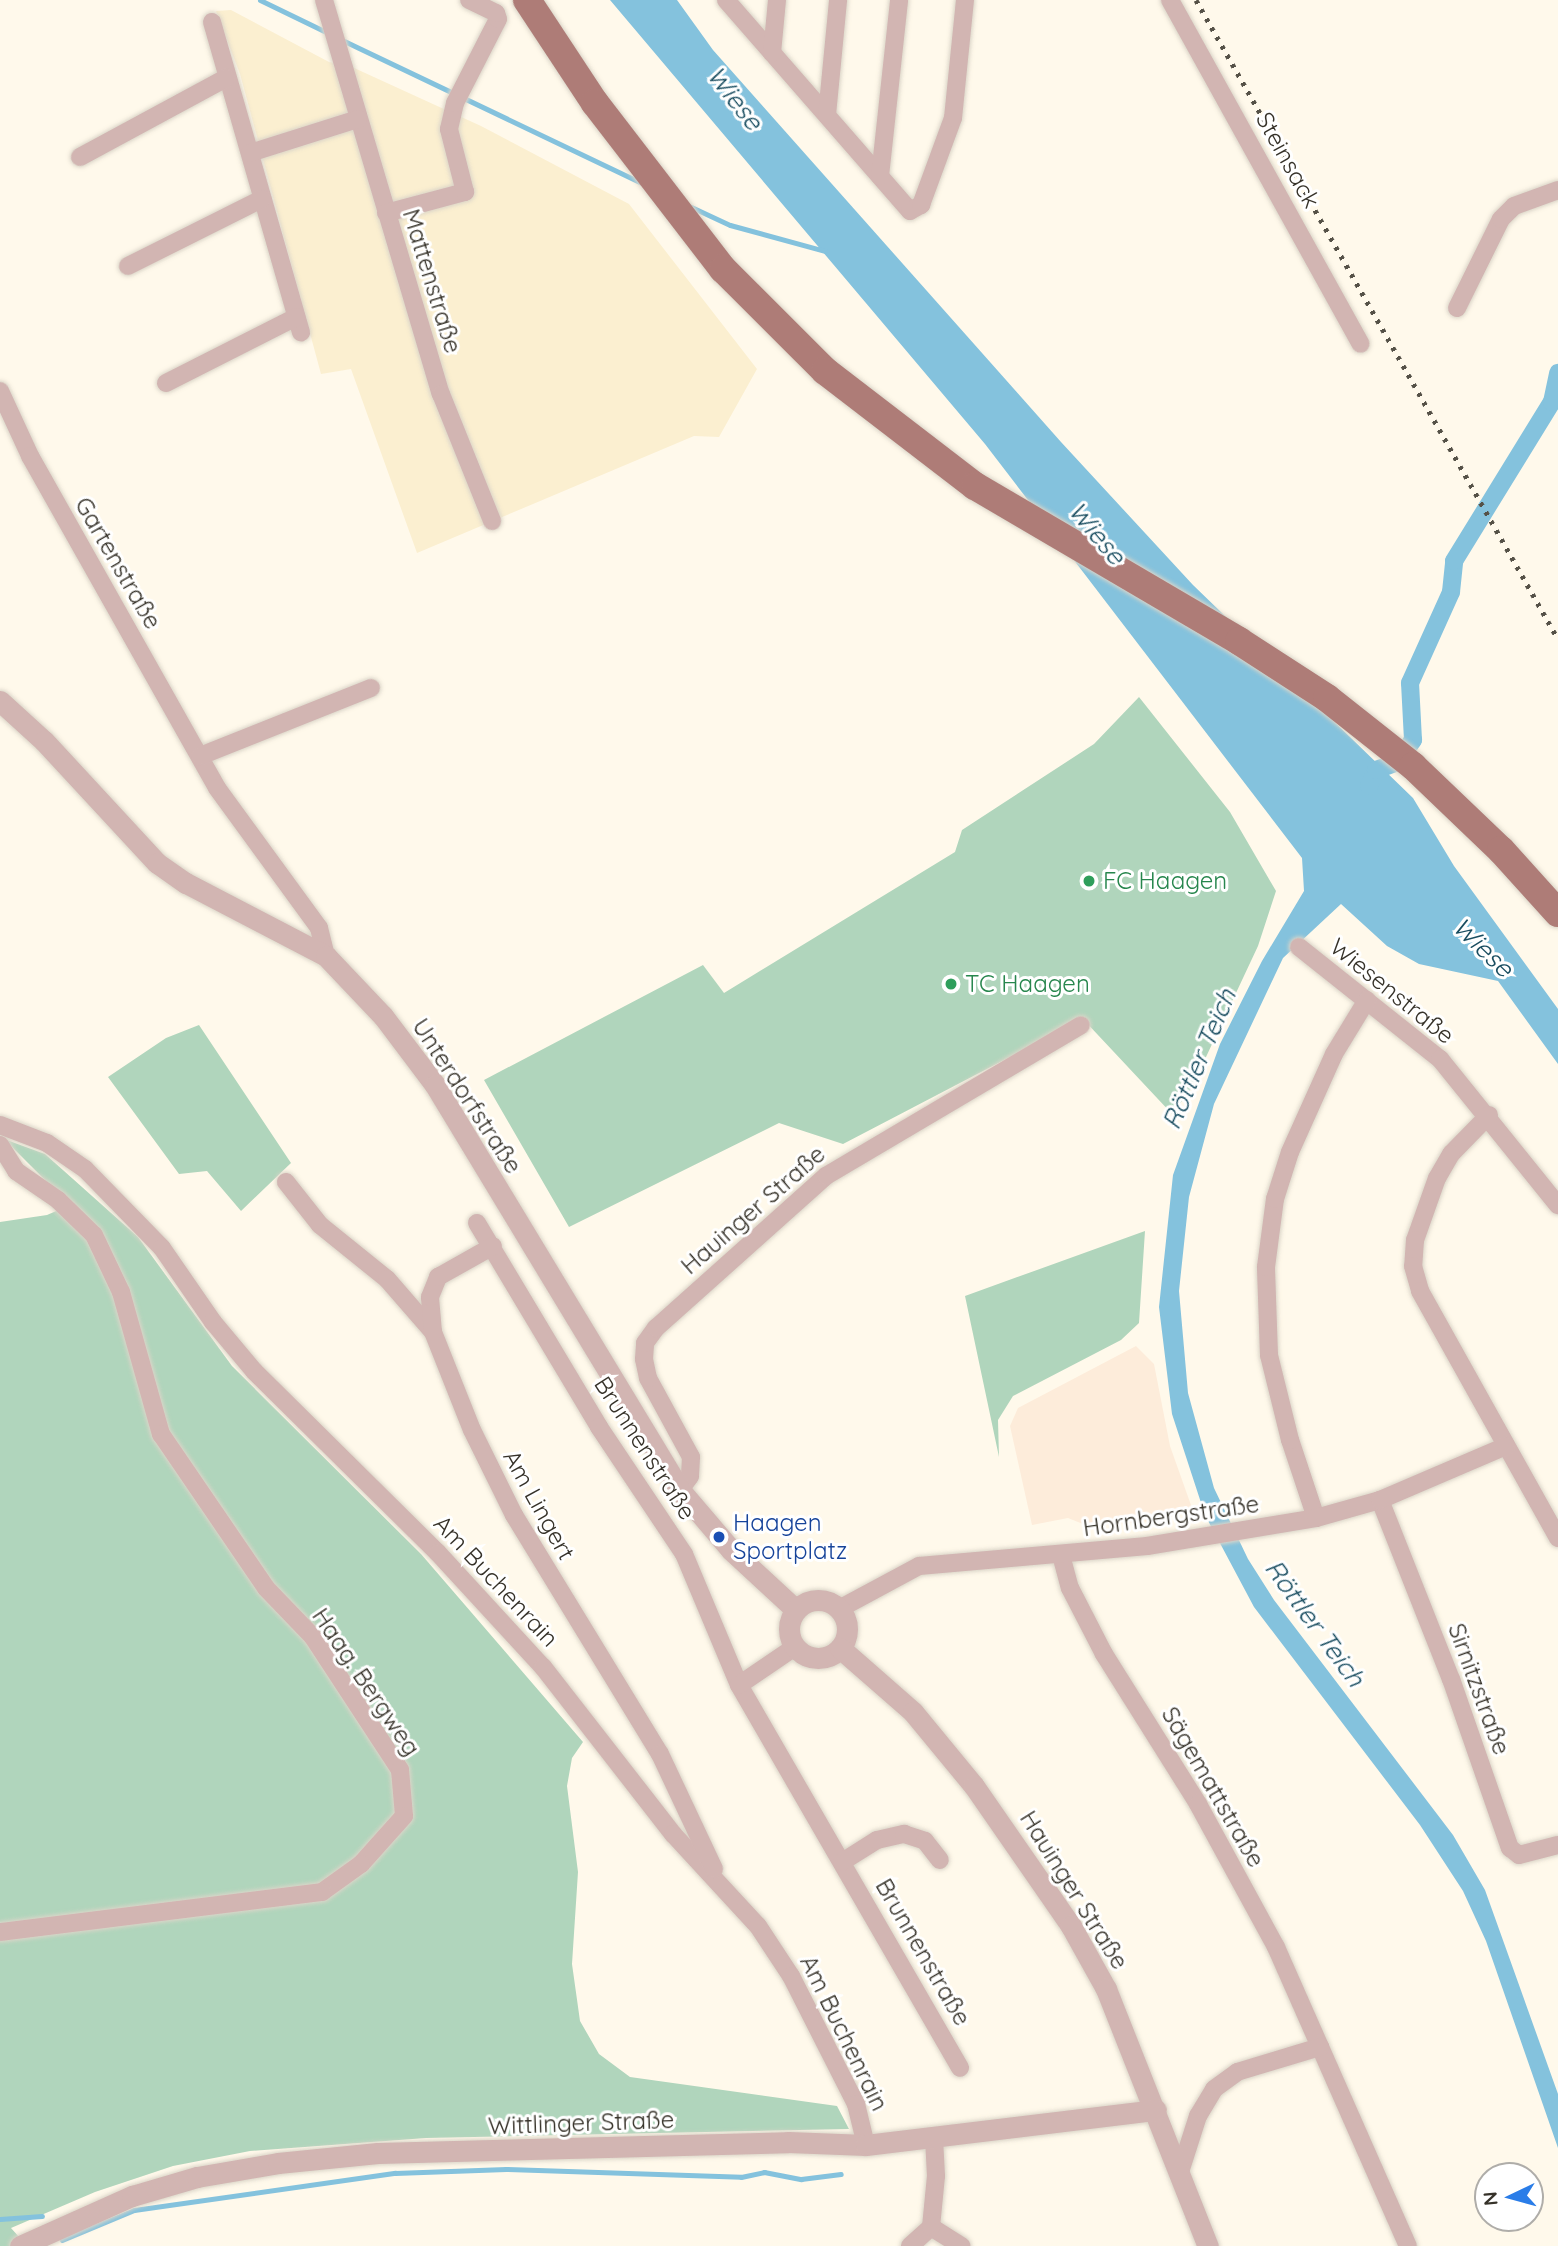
<!DOCTYPE html>
<meta charset="utf-8">
<style>
body{margin:0}
#map{position:relative;width:1558px;height:2246px;overflow:hidden;background:#fff9eb;font-family:Quicksand,sans-serif}
div>[style]{position:absolute}
[style*='--x']{left:calc(var(--x)*1px);top:calc(var(--y)*1px);width:calc(var(--w)*1px);rotate:calc(var(--a)*1deg)}
.built>*{inset:0;background:#fbefd0}
.education>*{inset:0;background:#fdecda}
.green>*{inset:0;background:#b0d5bc}
.water>*{inset:0;background:#84c2dd}
.stream>*{height:5px;margin:-2.5px;padding:0 2.5px;transform-origin:2.5px;border-radius:2.5px;background:#84c2dd}
.canal>*{height:18px;margin:-9px;padding:0 9px;transform-origin:9px;border-radius:9px;background:#84c2dd}
.roads{filter:drop-shadow(0 0 2px #dbd5c8) drop-shadow(0 0 2px #dbd5c8)}
.minor>*{height:18px;margin:-9px;padding:0 9px;transform-origin:9px;border-radius:9px;background:#d2b5b2}
.tertiary>*{height:21px;margin:-10.5px;padding:0 10.5px;transform-origin:10.5px;border-radius:10.5px;background:#d2b5b2}
.tertiary>.ring{margin:-10.5px;padding:0;box-sizing:content-box;background:none;border:21px solid #d2b5b2;border-radius:50%}
.primary>*{height:28px;margin:-14px;padding:0 14px;transform-origin:14px;border-radius:14px;background:#ae7c77}
.rail>*{height:5px;margin-top:-2.5px;transform-origin:0;background:repeating-linear-gradient(90deg,#555147 0 3.5px,transparent 0 10.5px)}
.dots>*{width:19px;height:19px;translate:-50% -50%;box-sizing:border-box;border:4px solid #fff;border-radius:50%}
span{translate:-50% -50%;white-space:nowrap;text-align:center;line-height:1.15;-webkit-text-stroke:6px #fff;paint-order:stroke}
.street-label{font-size:24px;color:#363229}
.leisure-label{font-size:24px;color:#27864d}
.left{translate:0 -50%;text-align:left}
.transit-label{font-size:24px;color:#164399}
.water-label{font-size:26px;color:#194d60;font-style:italic}
.north{position:absolute;left:1474px;top:2162px;width:70px;height:70px;box-sizing:border-box;background:#fff;border:2px solid #afada9;border-radius:50%;rotate:265deg;font-size:19px;font-weight:700;line-height:28px;text-align:center;color:#363229}
.north::after{content:'';display:block;margin:auto;width:24px;height:32px;background:#2a7de8;clip-path:polygon(50% 0,100% 100%,50% 72%,0 100%)}
</style>
<div id="map">
<div class="built">
<div style="clip-path:polygon(231px 10px,329px 62px,352px 67px,481px 126px,629px 204px,757px 369px,719px 437px,694px 436px,417px 553px,351px 369px,321px 374px,240px 74px,216px 11px)"></div>
</div>
<div class="education">
<div style="clip-path:polygon(1136px 1346px,1154px 1364px,1170px 1446px,1192px 1508px,1165px 1520px,1088px 1526px,1068px 1518px,1032px 1525px,1010px 1426px,1018px 1408px)"></div>
</div>
<div class="green">
<div style="clip-path:polygon(1139px 697px,1230px 812px,1276px 891px,1258px 946px,1191px 1089px,1172px 1114px,1083px 1019px,843px 1144px,779px 1123px,569px 1227px,484px 1080px,703px 965px,724px 993px,955px 852px,962px 830px,1094px 744px)"></div>
<div style="clip-path:polygon(199px 1025px,291px 1163px,241px 1211px,207px 1171px,179px 1174px,108px 1077px,166px 1038px)"></div>
<div style="clip-path:polygon(4px 1139px,45px 1154px,138px 1237px,232px 1366px,421px 1554px,583px 1742px,572px 1758px,567px 1786px,578px 1872px,572px 1964px,580px 2021px,599px 2054px,630px 2077px,837px 2106px,849px 2129px,426px 2138px,250px 2151px,173px 2166px,95px 2192px,11px 2228px,27px 2246px,0 2246px,0 1222px,47px 1215px,70px 1205px)"></div>
<div style="clip-path:polygon(1145px 1231px,1139px 1323px,1121px 1340px,1013px 1396px,998px 1420px,999px 1457px,965px 1296px)"></div>
</div>
<div class="water">
<div style="clip-path:polygon(610px 0,677px 0,713px 50px,1061px 442px,1193px 585px,1413px 798px,1454px 866px,1558px 1009px,1558px 1064px,1498px 981px,1419px 964px,1387px 946px,1341px 904px,1283px 958px,1214px 1104px,1189px 1197px,1179px 1291px,1188px 1393px,1214px 1488px,1248px 1559px,1274px 1600px,1453px 1835px,1485px 1890px,1558px 2094px,1558px 2148px,1486px 1941px,1463px 1891px,1420px 1825px,1254px 1607px,1205px 1515px,1172px 1414px,1159px 1307px,1173px 1175px,1220px 1044px,1262px 961px,1304px 891px,1302px 858px,985px 444px)"></div>
</div>
<div class="stream">
<div style="--x:260;--y:0;--w:78;--a:25.9"></div>
<div style="--x:342;--y:40;--w:332;--a:25.5"></div>
<div style="--x:689;--y:206;--w:45;--a:24.9"></div>
<div style="--x:730;--y:225;--w:98;--a:15.3"></div>
<div style="--x:0;--y:2219;--w:42;--a:-4.1"></div>
<div style="--x:62;--y:2240;--w:78;--a:-22.6"></div>
<div style="--x:134;--y:2210;--w:264;--a:-8.1"></div>
<div style="--x:395;--y:2173;--w:111;--a:-2.1"></div>
<div style="--x:506;--y:2169;--w:235;--a:1.9"></div>
<div style="--x:741;--y:2177;--w:24;--a:-12"></div>
<div style="--x:764;--y:2172;--w:38;--a:11"></div>
<div style="--x:801;--y:2179;--w:40;--a:-7.1"></div>
</div>
<div class="canal">
<div style="--x:1369;--y:786;--w:17;--a:-66"></div>
<div style="--x:1376;--y:770;--w:23;--a:-20"></div>
<div style="--x:1398;--y:762;--w:27;--a:-56"></div>
<div style="--x:1413;--y:740;--w:57;--a:-93"></div>
<div style="--x:1410;--y:683;--w:100;--a:-65.7"></div>
<div style="--x:1451;--y:592;--w:31;--a:-84"></div>
<div style="--x:1454;--y:561;--w:187;--a:-58.4"></div>
<div style="--x:1552;--y:402;--w:30;--a:-78"></div>
</div>
<div class="roads">
<div class="minor">
<div style="--x:324;--y:0;--w:411;--a:73.5"></div>
<div style="--x:441;--y:394;--w:137;--a:68.1"></div>
<div style="--x:726;--y:0;--w:280;--a:48.9"></div>
<div style="--x:910;--y:211;--w:13;--a:-29"></div>
<div style="--x:921;--y:205;--w:93;--a:-69.8"></div>
<div style="--x:953;--y:118;--w:119;--a:-84.2"></div>
<div style="--x:1170;--y:0;--w:393;--a:61"></div>
<div style="--x:212;--y:22;--w:323;--a:74"></div>
<div style="--x:772;--y:53;--w:53;--a:-84.6"></div>
<div style="--x:827;--y:115;--w:116;--a:-84.5"></div>
<div style="--x:250;--y:153;--w:113;--a:-17.5"></div>
<div style="--x:80;--y:157;--w:166;--a:-28.4"></div>
<div style="--x:880;--y:176;--w:177;--a:-83.8"></div>
<div style="--x:386;--y:213;--w:82;--a:-14.9"></div>
<div style="--x:465;--y:192;--w:65;--a:-104.3"></div>
<div style="--x:449;--y:129;--w:27;--a:-77"></div>
<div style="--x:455;--y:103;--w:94;--a:-62.9"></div>
<div style="--x:498;--y:19;--w:6;--a:-108"></div>
<div style="--x:496;--y:13;--w:30;--a:-154"></div>
<div style="--x:128;--y:266;--w:150;--a:-26.6"></div>
<div style="--x:1457;--y:308;--w:99;--a:-63.7"></div>
<div style="--x:1501;--y:219;--w:18;--a:-45"></div>
<div style="--x:1514;--y:206;--w:47;--a:-20"></div>
<div style="--x:166;--y:383;--w:146;--a:-26.9"></div>
<div style="--x:0;--y:391;--w:72;--a:65.2"></div>
<div style="--x:30;--y:456;--w:381;--a:60.6"></div>
<div style="--x:217;--y:788;--w:173;--a:53.9"></div>
<div style="--x:319;--y:928;--w:29;--a:76"></div>
<div style="--x:200;--y:756;--w:184;--a:-21.7"></div>
<div style="--x:1299;--y:947;--w:180;--a:38.5"></div>
<div style="--x:1440;--y:1059;--w:188;--a:51.1"></div>
<div style="--x:1489;--y:1115;--w:54;--a:134.3"></div>
<div style="--x:1451;--y:1154;--w:28;--a:120"></div>
<div style="--x:1437;--y:1178;--w:66;--a:109.5"></div>
<div style="--x:1415;--y:1240;--w:26;--a:94"></div>
<div style="--x:1413;--y:1266;--w:26;--a:74"></div>
<div style="--x:1420;--y:1291;--w:283;--a:60.8"></div>
<div style="--x:0;--y:1125;--w:50;--a:21"></div>
<div style="--x:47;--y:1143;--w:46;--a:34.4"></div>
<div style="--x:85;--y:1169;--w:110;--a:45.7"></div>
<div style="--x:162;--y:1248;--w:90;--a:55.4"></div>
<div style="--x:213;--y:1322;--w:64;--a:50.1"></div>
<div style="--x:254;--y:1371;--w:259;--a:44.7"></div>
<div style="--x:438;--y:1553;--w:155;--a:47.4"></div>
<div style="--x:543;--y:1667;--w:212;--a:52.1"></div>
<div style="--x:673;--y:1834;--w:125;--a:47.3"></div>
<div style="--x:758;--y:1926;--w:60;--a:56.6"></div>
<div style="--x:791;--y:1976;--w:144;--a:63.1"></div>
<div style="--x:856;--y:2104;--w:42;--a:76.3"></div>
<div style="--x:0;--y:1145;--w:31;--a:58"></div>
<div style="--x:16;--y:1171;--w:51;--a:34.6"></div>
<div style="--x:58;--y:1200;--w:50;--a:44.2"></div>
<div style="--x:94;--y:1235;--w:63;--a:64.7"></div>
<div style="--x:121;--y:1292;--w:148;--a:74.3"></div>
<div style="--x:161;--y:1434;--w:186;--a:55.7"></div>
<div style="--x:266;--y:1588;--w:68;--a:46.2"></div>
<div style="--x:313;--y:1637;--w:159;--a:56.8"></div>
<div style="--x:400;--y:1770;--w:46;--a:85"></div>
<div style="--x:404;--y:1816;--w:64;--a:131.9"></div>
<div style="--x:361;--y:1864;--w:48;--a:144.3"></div>
<div style="--x:322;--y:1892;--w:324;--a:172.9"></div>
<div style="--x:286;--y:1182;--w:55;--a:51.7"></div>
<div style="--x:320;--y:1225;--w:86;--a:38.9"></div>
<div style="--x:387;--y:1279;--w:70;--a:49"></div>
<div style="--x:433;--y:1332;--w:105;--a:68.3"></div>
<div style="--x:472;--y:1430;--w:95;--a:63.7"></div>
<div style="--x:514;--y:1515;--w:280;--a:58.6"></div>
<div style="--x:660;--y:1754;--w:127;--a:64.8"></div>
<div style="--x:477;--y:1223;--w:238;--a:59.1"></div>
<div style="--x:599;--y:1427;--w:153;--a:56.2"></div>
<div style="--x:684;--y:1554;--w:142;--a:67.2"></div>
<div style="--x:739;--y:1685;--w:442;--a:60"></div>
<div style="--x:433;--y:1332;--w:35;--a:-95"></div>
<div style="--x:430;--y:1297;--w:22;--a:-68"></div>
<div style="--x:438;--y:1277;--w:63;--a:-29.4"></div>
<div style="--x:680;--y:1490;--w:17;--a:-54"></div>
<div style="--x:690;--y:1476;--w:19;--a:-87"></div>
<div style="--x:691;--y:1457;--w:90;--a:-118.6"></div>
<div style="--x:648;--y:1378;--w:19;--a:-102"></div>
<div style="--x:644;--y:1359;--w:16;--a:-86"></div>
<div style="--x:645;--y:1343;--w:19;--a:-54"></div>
<div style="--x:656;--y:1328;--w:228;--a:-41.8"></div>
<div style="--x:826;--y:1176;--w:296;--a:-30.6"></div>
<div style="--x:1380;--y:1500;--w:193;--a:68.4"></div>
<div style="--x:1451;--y:1679;--w:179;--a:70.8"></div>
<div style="--x:1510;--y:1848;--w:11;--a:38"></div>
<div style="--x:1519;--y:1855;--w:40;--a:-14.4"></div>
<div style="--x:1316;--y:1518;--w:82;--a:-108.4"></div>
<div style="--x:1290;--y:1440;--w:88;--a:-103.9"></div>
<div style="--x:1269;--y:1355;--w:88;--a:-92"></div>
<div style="--x:1266;--y:1267;--w:69;--a:-82.5"></div>
<div style="--x:1275;--y:1199;--w:49;--a:-72.3"></div>
<div style="--x:1290;--y:1152;--w:107;--a:-65.8"></div>
<div style="--x:1334;--y:1054;--w:63;--a:-58.6"></div>
<div style="--x:1061;--y:1555;--w:34;--a:75"></div>
<div style="--x:1070;--y:1588;--w:74;--a:62.7"></div>
<div style="--x:1104;--y:1654;--w:177;--a:57.9"></div>
<div style="--x:1198;--y:1804;--w:163;--a:61.4"></div>
<div style="--x:1276;--y:1947;--w:327;--a:66.2"></div>
<div style="--x:839;--y:1609;--w:91;--a:-28.3"></div>
<div style="--x:919;--y:1566;--w:229;--a:-5"></div>
<div style="--x:1147;--y:1546;--w:171;--a:-9.4"></div>
<div style="--x:1316;--y:1518;--w:66;--a:-15.7"></div>
<div style="--x:1380;--y:1500;--w:137;--a:-23.2"></div>
<div style="--x:739;--y:1685;--w:68;--a:-34.2"></div>
<div style="--x:842;--y:1862;--w:41;--a:-32.2"></div>
<div style="--x:877;--y:1840;--w:28;--a:-13"></div>
<div style="--x:904;--y:1834;--w:22;--a:18"></div>
<div style="--x:925;--y:1841;--w:24;--a:52"></div>
<div style="--x:1180;--y:2172;--w:59;--a:-72.2"></div>
<div style="--x:1198;--y:2116;--w:31;--a:-59"></div>
<div style="--x:1214;--y:2089;--w:29;--a:-36"></div>
<div style="--x:1237;--y:2072;--w:87;--a:-16.8"></div>
<div style="--x:931;--y:2227;--w:36;--a:32"></div>
<div style="--x:910;--y:2246;--w:28;--a:-42"></div>
<div style="--x:931;--y:2227;--w:51;--a:-84.4"></div>
<div style="--x:936;--y:2176;--w:36;--a:-93"></div>
</div>
<div class="tertiary">
<div style="--x:0;--y:701;--w:59;--a:42.3"></div>
<div style="--x:44;--y:741;--w:166;--a:47.2"></div>
<div style="--x:157;--y:863;--w:35;--a:35"></div>
<div style="--x:186;--y:883;--w:158;--a:27.5"></div>
<div style="--x:326;--y:956;--w:83;--a:46.5"></div>
<div style="--x:383;--y:1016;--w:86;--a:53"></div>
<div style="--x:435;--y:1085;--w:473;--a:58.8"></div>
<div style="--x:680;--y:1490;--w:79;--a:49.6"></div>
<div style="--x:731;--y:1550;--w:88;--a:42.7"></div>
<div class="ring" style="left:789px;top:1600px;width:37px;height:37px"></div>
<div style="--x:840;--y:1648;--w:97;--a:41.2"></div>
<div style="--x:913;--y:1712;--w:96;--a:50.5"></div>
<div style="--x:974;--y:1786;--w:170;--a:55.3"></div>
<div style="--x:1071;--y:1926;--w:72;--a:60.9"></div>
<div style="--x:1106;--y:1989;--w:277;--a:68.4"></div>
<div style="--x:20;--y:2246;--w:123;--a:-24.1"></div>
<div style="--x:132;--y:2196;--w:68;--a:-16.3"></div>
<div style="--x:197;--y:2177;--w:82;--a:-9.8"></div>
<div style="--x:278;--y:2163;--w:100;--a:-5.7"></div>
<div style="--x:378;--y:2153;--w:410;--a:-1.5"></div>
<div style="--x:788;--y:2142;--w:78;--a:2.2"></div>
<div style="--x:866;--y:2145;--w:292;--a:-6.9"></div>
</div>
<div class="primary">
<div style="--x:527;--y:0;--w:123;--a:56.6"></div>
<div style="--x:595;--y:103;--w:210;--a:52.4"></div>
<div style="--x:723;--y:269;--w:144;--a:45"></div>
<div style="--x:825;--y:371;--w:189;--a:37.5"></div>
<div style="--x:975;--y:486;--w:306;--a:30.4"></div>
<div style="--x:1239;--y:641;--w:105;--a:32.9"></div>
<div style="--x:1327;--y:698;--w:110;--a:38.3"></div>
<div style="--x:1413;--y:766;--w:122;--a:43.7"></div>
<div style="--x:1501;--y:850;--w:85;--a:47.9"></div>
</div>
</div>
<div class="rail">
<div style="--x:1196;--y:0;--w:734;--a:60.47"></div>
</div>
<div class="dots">
<div style="left:1089px;top:881px;background:#2e9e5b"></div>
<div style="left:951px;top:984px;background:#2e9e5b"></div>
<div style="left:719px;top:1537px;background:#1a4fb4"></div>
</div>
<div class="street-label">
<span style="left:1288px;top:160px;rotate:61deg">Steinsack</span>
<span style="left:432px;top:281px;rotate:73deg">Mattenstraße</span>
<span style="left:118px;top:563px;rotate:60deg">Gartenstraße</span>
<span style="left:1392px;top:991px;rotate:39deg">Wiesenstraße</span>
<span style="left:467px;top:1096px;rotate:57deg">Unterdorfstraße</span>
<span style="left:753px;top:1210px;rotate:-41deg">Hauinger Straße</span>
<span style="left:645px;top:1448px;rotate:57deg">Brunnenstraße</span>
<span style="left:539px;top:1505px;rotate:61deg">Am Lingert</span>
<span style="left:1171px;top:1516px;rotate:-8deg">Hornbergstraße</span>
<span style="left:496px;top:1581px;rotate:47deg">Am Buchenrain</span>
<span style="left:366px;top:1682px;rotate:56deg">Haag. Bergweg</span>
<span style="left:1479px;top:1689px;rotate:70deg">Sirnitzstraße</span>
<span style="left:1213px;top:1787px;rotate:60deg">Sägemattstraße</span>
<span style="left:1074px;top:1890px;rotate:58deg">Hauinger Straße</span>
<span style="left:923px;top:1952px;rotate:60deg">Brunnenstraße</span>
<span style="left:844px;top:2033px;rotate:64deg">Am Buchenrain</span>
<span style="left:581px;top:2123px;rotate:-2deg">Wittlinger Straße</span>
</div>
<div class="leisure-label">
<span class="left" style="left:1103px;top:881px">FC Haagen</span>
<span class="left" style="left:965px;top:984px">TC Haagen</span>
</div>
<div class="transit-label">
<span class="left" style="left:733px;top:1537px">Haagen<br>Sportplatz</span>
</div>
<div class="water-label">
<span style="left:735px;top:98px;rotate:52deg">Wiese</span>
<span style="left:1097px;top:533px;rotate:50deg">Wiese</span>
<span style="left:1483px;top:947px;rotate:44deg">Wiese</span>
<span style="left:1199px;top:1059px;rotate:-67deg">Röttler Teich</span>
<span style="left:1315px;top:1623px;rotate:54deg">Röttler Teich</span>
</div>
<div class="north">N</div>
</div>
